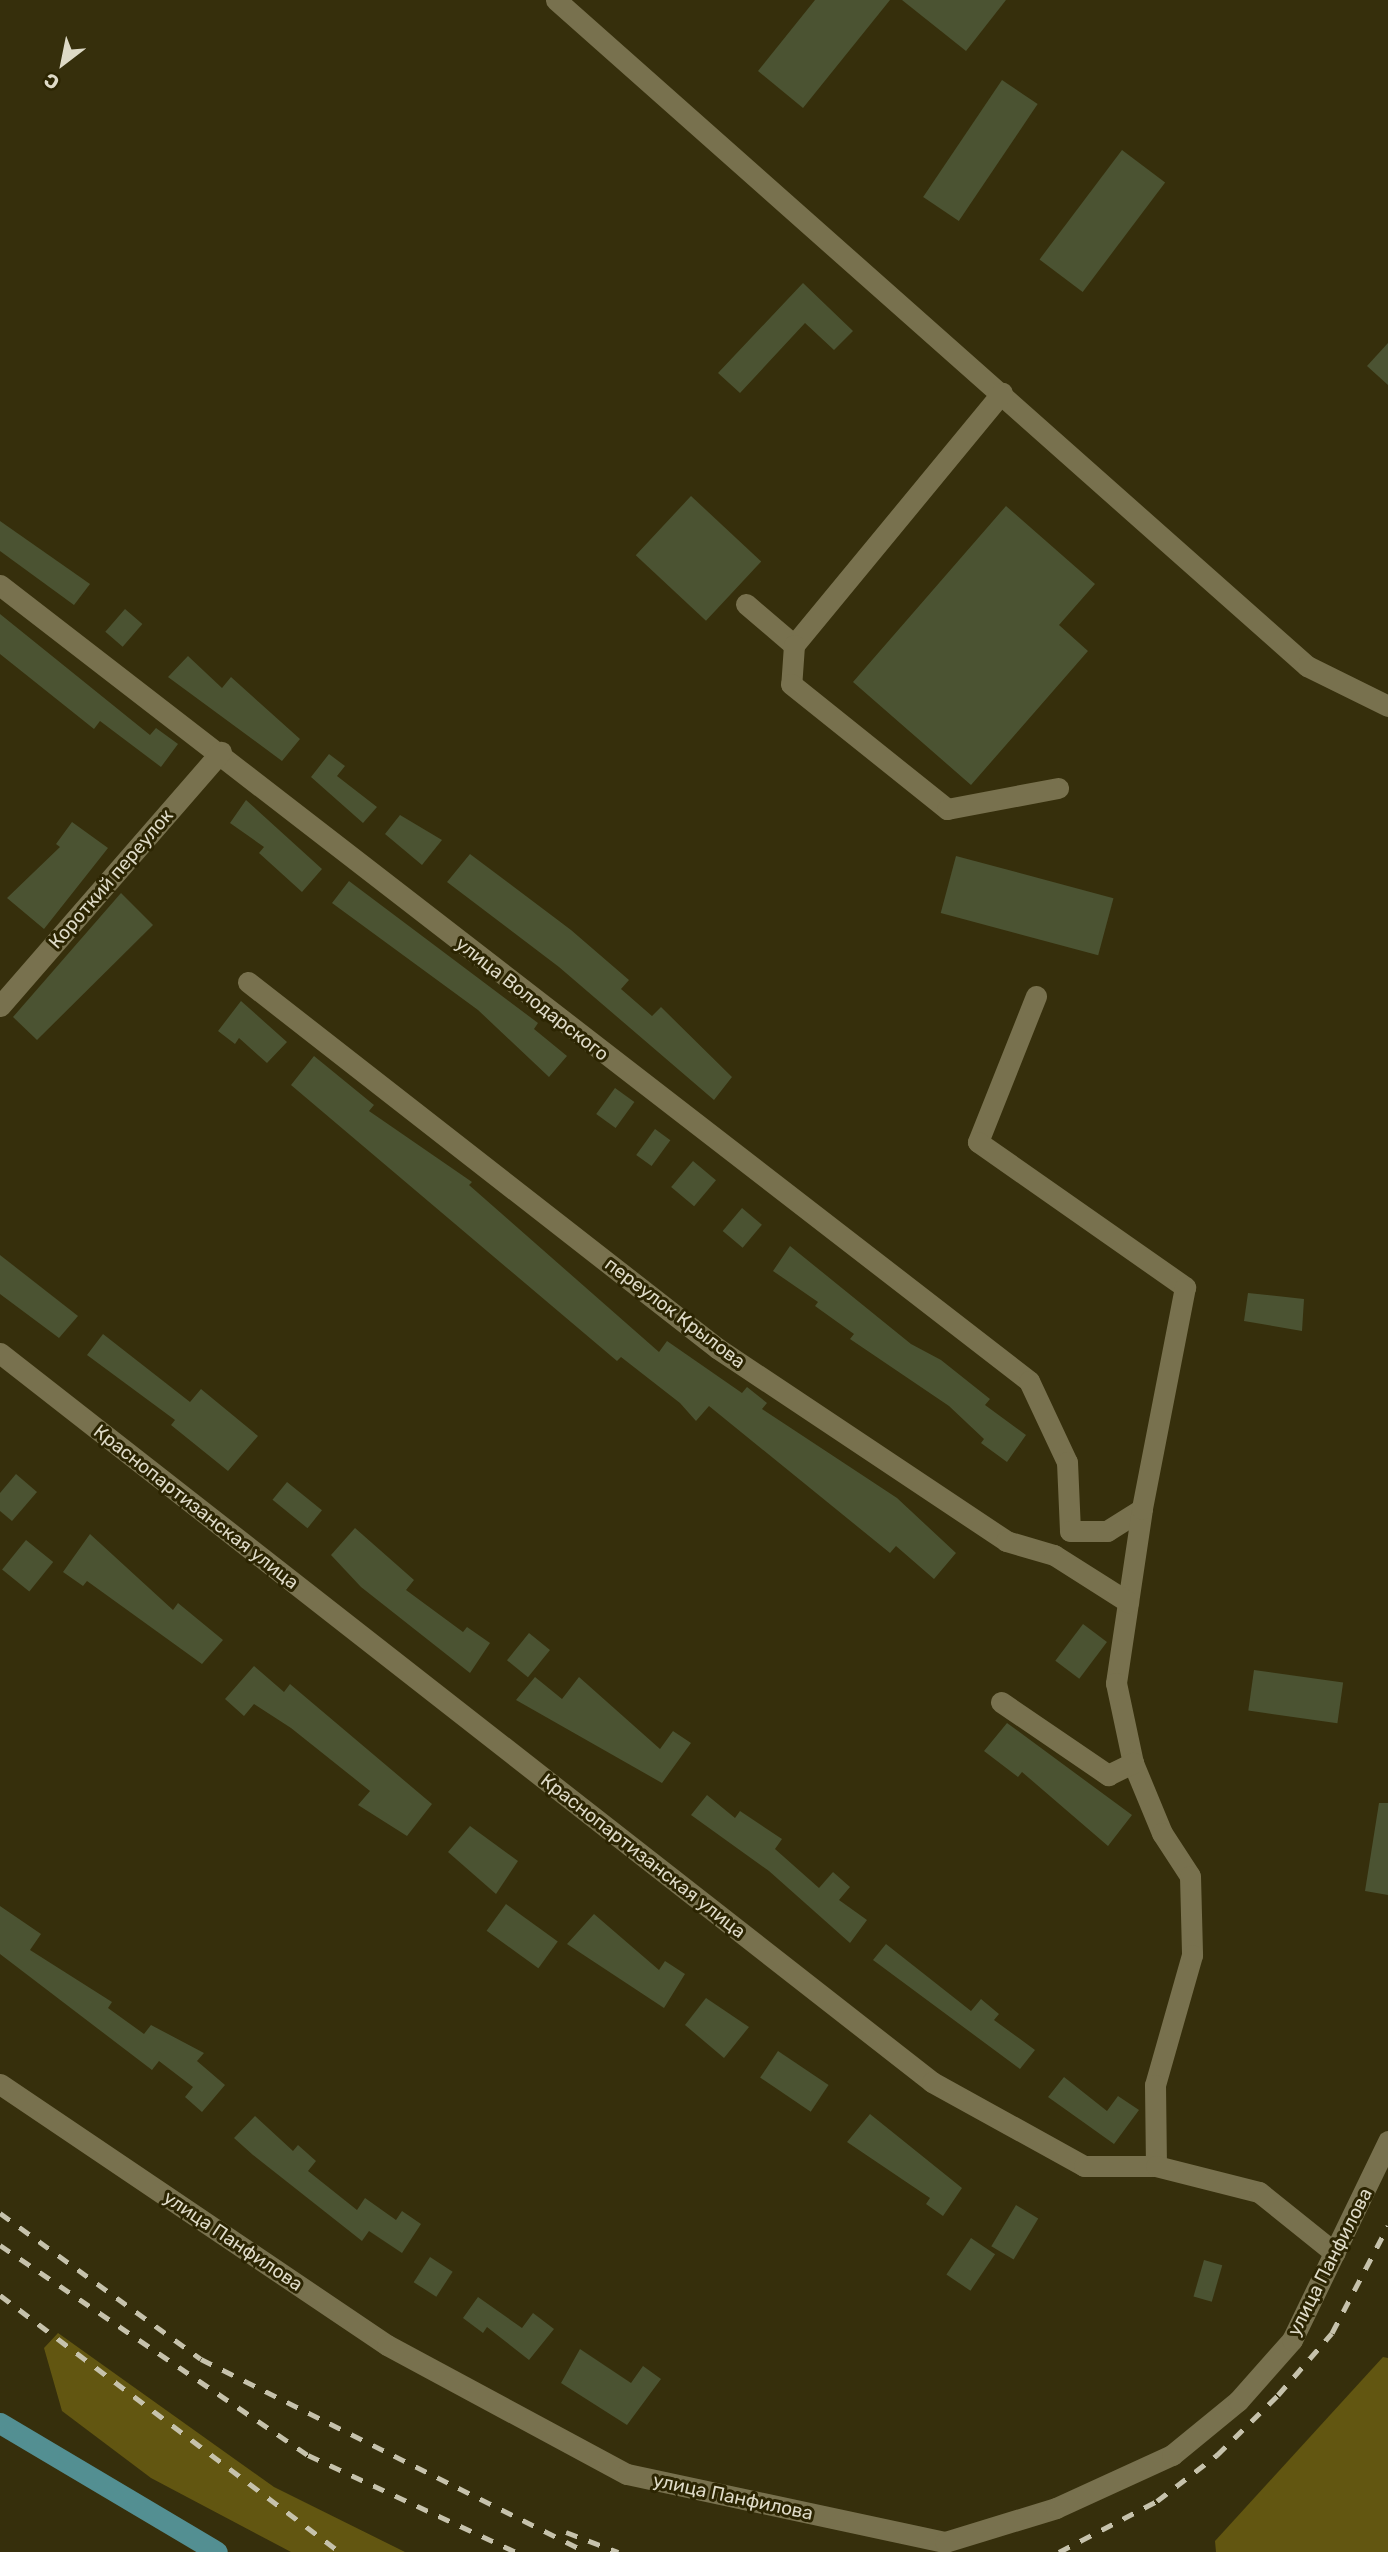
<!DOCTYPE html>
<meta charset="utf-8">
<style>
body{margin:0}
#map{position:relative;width:1388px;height:2552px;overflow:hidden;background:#362f0c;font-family:Rubik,sans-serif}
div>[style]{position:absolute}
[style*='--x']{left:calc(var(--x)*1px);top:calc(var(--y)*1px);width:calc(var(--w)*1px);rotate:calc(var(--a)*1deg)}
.green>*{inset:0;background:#625611}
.building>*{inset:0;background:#4b5332;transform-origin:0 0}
.minor>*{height:21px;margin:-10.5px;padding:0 10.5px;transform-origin:10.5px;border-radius:10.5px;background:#78714e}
.major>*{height:21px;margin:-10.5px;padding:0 10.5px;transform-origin:10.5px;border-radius:10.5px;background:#538f92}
.rail>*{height:5px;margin-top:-2.5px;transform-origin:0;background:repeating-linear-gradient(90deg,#c6c2ac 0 12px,transparent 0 24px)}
span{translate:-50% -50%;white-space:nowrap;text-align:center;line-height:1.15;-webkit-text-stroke:6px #2c2502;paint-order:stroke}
.street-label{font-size:19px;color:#dedac7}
.north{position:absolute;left:28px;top:28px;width:70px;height:70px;-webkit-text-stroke:5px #2c2502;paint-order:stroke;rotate:212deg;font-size:19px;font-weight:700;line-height:28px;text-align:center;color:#dedac7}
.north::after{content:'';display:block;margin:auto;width:24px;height:32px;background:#dedac7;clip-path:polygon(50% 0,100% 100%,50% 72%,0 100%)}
</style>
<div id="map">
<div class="green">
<div style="clip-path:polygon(58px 2333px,274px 2487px,405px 2552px,291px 2552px,151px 2478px,62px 2411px,44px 2348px)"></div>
<div style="clip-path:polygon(1383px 2357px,1388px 2358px,1388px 2552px,1216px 2552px,1215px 2541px)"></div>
</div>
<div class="building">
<div style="clip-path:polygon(815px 0,890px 0,803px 108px,758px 71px)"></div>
<div style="clip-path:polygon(902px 0,1006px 0,966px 51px)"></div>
<div style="left:1002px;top:80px;width:43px;height:141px;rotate:34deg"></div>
<div style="left:1122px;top:150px;width:54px;height:137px;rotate:37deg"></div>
<div style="clip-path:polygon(803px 283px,853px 331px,834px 350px,805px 323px,740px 393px,718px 373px)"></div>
<div style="clip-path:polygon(1388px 343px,1388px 385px,1367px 366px)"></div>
<div style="left:691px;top:496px;width:96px;height:81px;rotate:43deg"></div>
<div style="clip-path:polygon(1006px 506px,1095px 584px,1059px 625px,1088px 651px,971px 785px,853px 682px)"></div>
<div style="clip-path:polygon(0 521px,90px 584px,74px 605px,0 551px)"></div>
<div style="left:125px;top:609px;width:23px;height:30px;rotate:41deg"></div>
<div style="clip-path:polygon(0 614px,150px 735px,156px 728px,178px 744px,161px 767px,100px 721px,94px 729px,0 654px)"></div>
<div style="clip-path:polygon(188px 656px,222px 688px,231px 677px,300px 739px,282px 761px,168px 677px)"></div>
<div style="clip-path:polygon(329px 754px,345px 766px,337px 776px,377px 807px,363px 823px,311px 777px)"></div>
<div style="clip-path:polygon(246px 800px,322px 869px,302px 892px,259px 853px,264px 847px,230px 823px)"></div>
<div style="clip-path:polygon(400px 815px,442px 840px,422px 865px,385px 834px)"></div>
<div style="clip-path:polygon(72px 822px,108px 848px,44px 929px,7px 898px,60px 847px,56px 844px)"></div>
<div style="clip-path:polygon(470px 854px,571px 930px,629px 980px,621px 989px,652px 1016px,661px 1007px,732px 1077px,714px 1100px,559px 967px,447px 882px)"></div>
<div style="left:956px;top:856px;width:163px;height:59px;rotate:15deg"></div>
<div style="clip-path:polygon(349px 881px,538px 1023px,534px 1029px,567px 1056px,549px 1077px,478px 1010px,332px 903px)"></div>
<div style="clip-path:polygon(121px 893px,153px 925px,37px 1040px,13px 1017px)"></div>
<div style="clip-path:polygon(241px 1001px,287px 1042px,267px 1063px,239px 1038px,235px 1044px,218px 1031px)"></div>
<div style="clip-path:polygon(314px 1056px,374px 1105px,369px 1111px,472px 1182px,469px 1185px,659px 1352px,667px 1341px,742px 1393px,747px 1387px,767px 1403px,762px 1409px,897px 1498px,956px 1553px,934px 1579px,896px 1546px,890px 1553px,709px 1406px,696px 1421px,680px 1403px,621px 1357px,617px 1361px,291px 1085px)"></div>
<div style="left:615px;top:1088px;width:24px;height:32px;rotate:36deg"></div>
<div style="left:655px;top:1129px;width:19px;height:32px;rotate:36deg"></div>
<div style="left:693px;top:1161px;width:30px;height:34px;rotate:40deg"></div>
<div style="left:742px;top:1208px;width:26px;height:30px;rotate:40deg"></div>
<div style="clip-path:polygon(790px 1246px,911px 1344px,941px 1360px,990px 1399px,985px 1405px,1026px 1435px,1007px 1462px,981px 1443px,984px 1439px,949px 1406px,850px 1339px,854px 1334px,815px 1306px,818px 1302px,773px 1271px)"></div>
<div style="clip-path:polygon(0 1255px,78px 1316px,59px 1338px,0 1294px)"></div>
<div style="clip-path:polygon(1248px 1293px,1304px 1299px,1302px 1331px,1244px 1321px)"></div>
<div style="clip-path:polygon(103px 1334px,190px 1402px,201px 1389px,258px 1436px,228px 1471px,171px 1425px,175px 1420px,87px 1355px)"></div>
<div style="clip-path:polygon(16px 1474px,37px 1492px,12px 1521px,0 1511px,0 1493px)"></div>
<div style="left:287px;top:1482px;width:45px;height:23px;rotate:39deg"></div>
<div style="clip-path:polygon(355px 1528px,414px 1580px,406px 1590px,463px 1632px,467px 1627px,490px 1643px,470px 1673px,361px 1587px,331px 1555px)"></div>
<div style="clip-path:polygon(90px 1534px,173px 1610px,178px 1603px,223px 1640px,202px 1664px,87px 1581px,83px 1586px,63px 1572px)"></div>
<div style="left:26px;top:1540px;width:35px;height:38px;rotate:39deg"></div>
<div style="left:1083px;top:1624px;width:30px;height:46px;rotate:37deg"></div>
<div style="left:529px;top:1633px;width:27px;height:35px;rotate:39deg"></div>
<div style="clip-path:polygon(254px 1666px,284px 1692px,290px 1684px,432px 1804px,407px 1836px,358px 1805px,370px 1791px,291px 1728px,254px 1704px,244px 1716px,225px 1699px)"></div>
<div style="left:1254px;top:1670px;width:90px;height:41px;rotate:8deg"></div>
<div style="clip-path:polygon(535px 1677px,562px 1699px,579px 1677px,660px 1749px,673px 1731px,691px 1743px,662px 1783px,516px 1700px)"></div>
<div style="clip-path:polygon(1007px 1723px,1132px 1815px,1108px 1846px,1022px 1772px,1018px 1777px,984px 1751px)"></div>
<div style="clip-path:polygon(707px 1795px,735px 1818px,740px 1811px,782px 1839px,775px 1849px,819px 1888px,833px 1872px,850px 1887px,839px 1900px,867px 1920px,850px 1943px,769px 1871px,691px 1815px)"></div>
<div style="clip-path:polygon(1379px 1803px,1388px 1803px,1388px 1895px,1365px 1891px)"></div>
<div style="clip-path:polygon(470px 1826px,518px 1861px,496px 1894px,448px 1852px)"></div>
<div style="left:506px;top:1904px;width:64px;height:33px;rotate:36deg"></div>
<div style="clip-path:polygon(0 1906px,41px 1934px,30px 1950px,112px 2002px,108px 2008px,144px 2034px,151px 2025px,204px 2053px,197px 2061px,225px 2085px,202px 2112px,185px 2097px,193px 2087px,159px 2061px,152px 2070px,0 1954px)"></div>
<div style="clip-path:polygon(594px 1914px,659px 1970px,665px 1961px,685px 1974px,664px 2008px,567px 1944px)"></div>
<div style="clip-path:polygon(886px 1944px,971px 2011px,981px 1999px,999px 2014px,994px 2020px,1035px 2050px,1020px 2069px,873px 1960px)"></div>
<div style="clip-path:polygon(706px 1998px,749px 2027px,724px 2058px,685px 2025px)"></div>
<div style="left:778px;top:2051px;width:61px;height:32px;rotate:34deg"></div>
<div style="clip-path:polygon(1064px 2077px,1107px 2111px,1118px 2096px,1139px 2110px,1114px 2144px,1048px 2097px)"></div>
<div style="clip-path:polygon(870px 2114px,962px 2188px,943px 2216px,926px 2204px,930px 2198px,847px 2142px)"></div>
<div style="clip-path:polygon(255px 2116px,293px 2151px,298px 2145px,316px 2161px,308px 2171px,357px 2210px,365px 2198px,396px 2220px,402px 2211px,421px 2224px,402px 2253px,369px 2231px,362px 2241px,253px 2155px,234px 2138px)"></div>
<div style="left:1016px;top:2205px;width:26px;height:48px;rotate:31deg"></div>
<div style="left:971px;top:2238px;width:29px;height:44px;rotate:34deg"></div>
<div style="left:430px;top:2257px;width:27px;height:30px;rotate:33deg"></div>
<div style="left:1204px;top:2260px;width:19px;height:38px;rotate:16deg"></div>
<div style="clip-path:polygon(478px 2297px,522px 2328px,533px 2313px,554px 2329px,529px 2360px,487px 2327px,483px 2333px,463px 2318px)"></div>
<div style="clip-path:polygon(580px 2349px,631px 2383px,643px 2366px,661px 2379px,627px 2425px,561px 2383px)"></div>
</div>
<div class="minor">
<div style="--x:556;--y:0;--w:1004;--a:41.57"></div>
<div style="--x:1307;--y:666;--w:90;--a:26.3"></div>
<div style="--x:0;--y:585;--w:1301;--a:37.72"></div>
<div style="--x:1029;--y:1381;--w:89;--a:64.9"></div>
<div style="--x:1067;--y:1462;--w:69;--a:87.5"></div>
<div style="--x:1070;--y:1531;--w:37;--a:0"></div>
<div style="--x:1107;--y:1531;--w:41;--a:-32.2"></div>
<div style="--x:1142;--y:1509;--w:176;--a:98.5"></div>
<div style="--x:1116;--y:1683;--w:82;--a:78"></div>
<div style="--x:1133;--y:1763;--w:76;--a:67.5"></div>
<div style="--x:1162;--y:1833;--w:51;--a:56.9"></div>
<div style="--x:1190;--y:1876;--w:79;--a:88.5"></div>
<div style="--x:1192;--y:1955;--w:135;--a:105.9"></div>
<div style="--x:1155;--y:2085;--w:81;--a:89.3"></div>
<div style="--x:746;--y:604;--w:63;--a:40.5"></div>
<div style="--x:794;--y:645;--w:327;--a:-50.5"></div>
<div style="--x:794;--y:645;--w:39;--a:94"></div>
<div style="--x:791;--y:684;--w:200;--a:38.7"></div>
<div style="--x:947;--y:809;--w:113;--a:-10.7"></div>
<div style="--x:248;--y:982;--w:595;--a:37.97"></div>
<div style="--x:717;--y:1348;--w:348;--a:33.7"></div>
<div style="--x:1006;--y:1541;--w:50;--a:16.3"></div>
<div style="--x:1054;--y:1555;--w:88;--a:32.4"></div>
<div style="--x:1036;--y:996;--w:157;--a:111.7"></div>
<div style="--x:978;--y:1142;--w:253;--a:35"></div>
<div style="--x:1185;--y:1287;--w:226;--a:101"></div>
<div style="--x:0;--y:1006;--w:337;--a:-49"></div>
<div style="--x:0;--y:1353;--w:1183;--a:38.03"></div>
<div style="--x:932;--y:2082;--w:174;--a:28.9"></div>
<div style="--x:1084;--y:2166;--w:72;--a:0"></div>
<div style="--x:1156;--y:2166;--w:106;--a:14.2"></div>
<div style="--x:1259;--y:2192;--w:97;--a:38.8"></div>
<div style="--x:1001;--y:1702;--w:130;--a:34.3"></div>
<div style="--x:1108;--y:1775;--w:28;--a:-26"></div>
<div style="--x:0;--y:2084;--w:467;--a:34"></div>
<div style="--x:387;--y:2345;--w:272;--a:28.3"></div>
<div style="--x:627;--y:2474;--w:325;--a:12.1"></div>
<div style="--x:945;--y:2542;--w:116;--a:-17"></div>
<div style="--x:1056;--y:2508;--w:128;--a:-24.6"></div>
<div style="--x:1172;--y:2455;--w:85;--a:-39.3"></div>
<div style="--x:1238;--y:2401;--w:81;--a:-48.5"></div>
<div style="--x:1292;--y:2340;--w:221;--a:-64.2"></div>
</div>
<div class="major">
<div style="--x:0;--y:2423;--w:252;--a:30.7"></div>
</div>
<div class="rail">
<div style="--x:0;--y:2213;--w:248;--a:36"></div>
<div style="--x:201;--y:2359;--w:431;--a:26.6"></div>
<div style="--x:0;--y:2245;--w:373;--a:34.3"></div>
<div style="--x:308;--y:2455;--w:230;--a:25"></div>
<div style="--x:0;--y:2295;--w:426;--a:37.1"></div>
<div style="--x:566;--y:2532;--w:56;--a:21"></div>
<div style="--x:1059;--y:2552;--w:110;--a:-27.5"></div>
<div style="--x:1157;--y:2501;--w:76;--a:-37.5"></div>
<div style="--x:1217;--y:2455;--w:86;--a:-44.5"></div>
<div style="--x:1278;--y:2395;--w:82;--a:-48.9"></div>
<div style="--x:1332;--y:2333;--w:121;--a:-62.4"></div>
</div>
<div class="street-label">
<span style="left:111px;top:879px;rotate:-49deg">Короткий переулок</span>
<span style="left:532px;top:999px;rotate:38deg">улица Володарского</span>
<span style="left:675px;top:1313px;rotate:37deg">переулок Крылова</span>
<span style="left:196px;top:1507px;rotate:38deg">Краснопартизанская улица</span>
<span style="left:643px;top:1856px;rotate:38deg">Краснопартизанская улица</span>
<span style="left:233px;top:2241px;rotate:34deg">улица Панфилова</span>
<span style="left:1330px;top:2262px;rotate:-63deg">улица Панфилова</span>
<span style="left:733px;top:2497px;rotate:12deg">улица Панфилова</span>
</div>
<div class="north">С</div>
</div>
